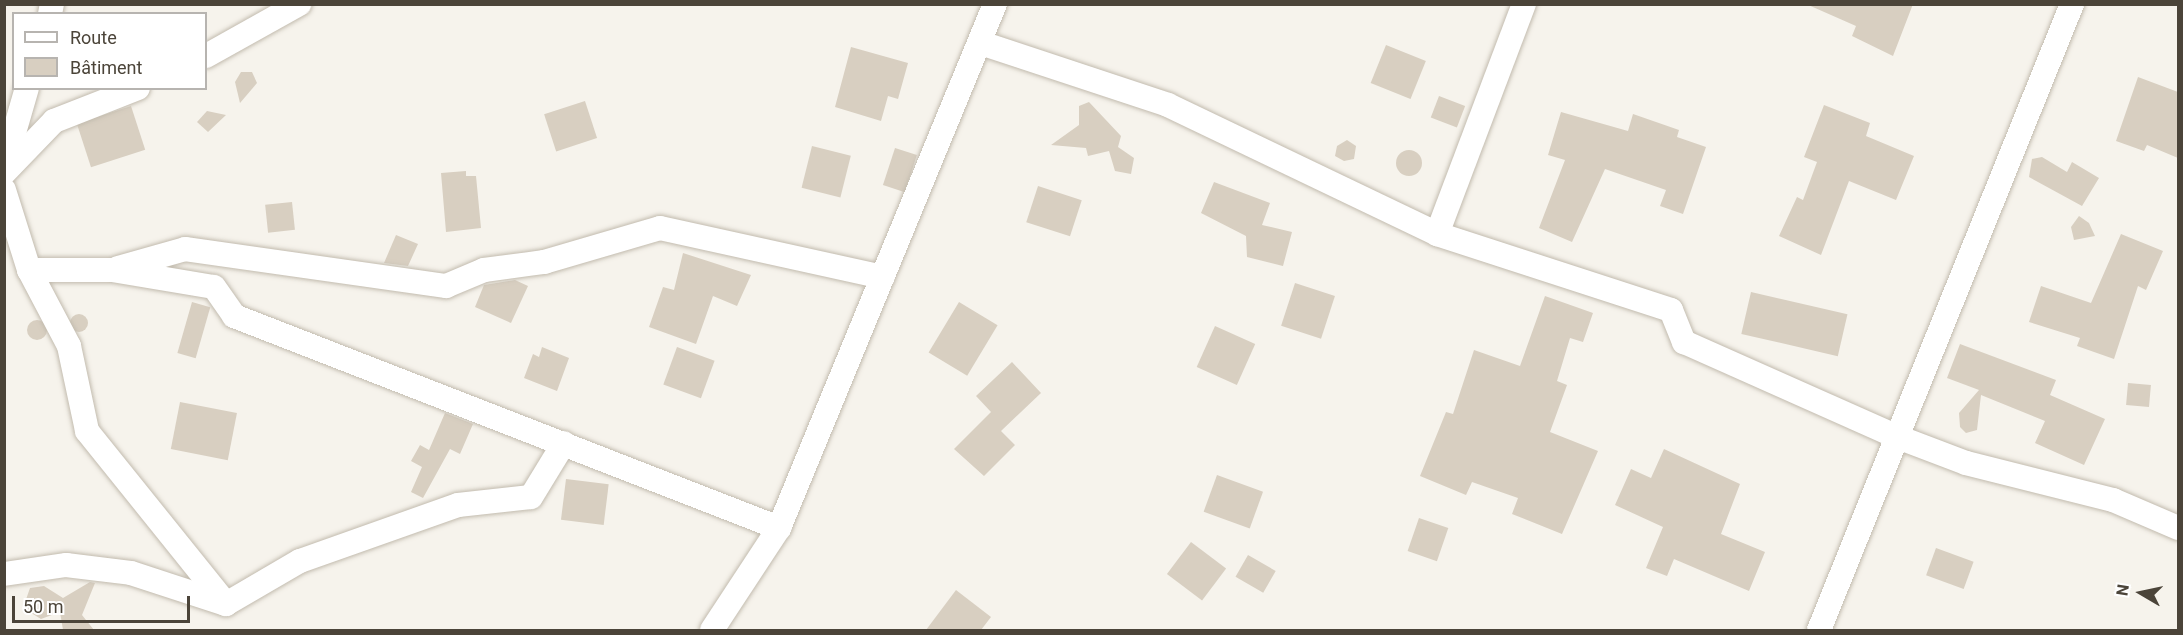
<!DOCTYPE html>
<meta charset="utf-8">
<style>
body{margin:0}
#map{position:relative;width:2183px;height:635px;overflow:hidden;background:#f6f3ec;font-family:Roboto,sans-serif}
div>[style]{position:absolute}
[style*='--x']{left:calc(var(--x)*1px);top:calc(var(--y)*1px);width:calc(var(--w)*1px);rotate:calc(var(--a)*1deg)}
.building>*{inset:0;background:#d8cfc1;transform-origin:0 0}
.round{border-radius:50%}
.roads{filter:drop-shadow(0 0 2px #c2bbae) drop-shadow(0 0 2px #c2bbae)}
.minor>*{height:24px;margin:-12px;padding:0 12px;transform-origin:12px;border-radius:12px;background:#fff}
span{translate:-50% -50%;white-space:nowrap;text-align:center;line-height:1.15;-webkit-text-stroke:6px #fff;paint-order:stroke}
.frame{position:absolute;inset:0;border:6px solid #4b4439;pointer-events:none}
.legend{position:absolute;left:12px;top:12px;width:195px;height:78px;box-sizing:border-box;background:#fff;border:2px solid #b7b4b0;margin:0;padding:8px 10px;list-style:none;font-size:18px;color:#4b4439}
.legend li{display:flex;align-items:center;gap:12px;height:30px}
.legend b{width:30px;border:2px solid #b7b4b0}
.north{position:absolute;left:2111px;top:563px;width:60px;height:60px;-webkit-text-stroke:4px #fff;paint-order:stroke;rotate:279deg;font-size:16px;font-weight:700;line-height:24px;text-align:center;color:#4b4439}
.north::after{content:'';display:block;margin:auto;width:21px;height:27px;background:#4b4439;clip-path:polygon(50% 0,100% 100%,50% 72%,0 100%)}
.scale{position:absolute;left:12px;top:596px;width:178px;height:27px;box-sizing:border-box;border:3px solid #4b4439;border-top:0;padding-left:8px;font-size:18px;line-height:21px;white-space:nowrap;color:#4b4439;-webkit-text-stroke:4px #fff;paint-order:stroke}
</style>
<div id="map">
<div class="building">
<div style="clip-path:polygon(1806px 4px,1913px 4px,1893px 56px,1852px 36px,1856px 26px)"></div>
<div style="left:1386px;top:45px;width:43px;height:41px;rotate:22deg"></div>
<div style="clip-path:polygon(851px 47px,908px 63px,898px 99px,888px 96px,881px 121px,835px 107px)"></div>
<div style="clip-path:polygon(241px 72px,252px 72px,257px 83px,240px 103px,235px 82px)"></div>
<div style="clip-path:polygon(2138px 77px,2178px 92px,2178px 158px,2147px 145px,2144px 151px,2116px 141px)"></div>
<div style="left:1439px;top:96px;width:28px;height:23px;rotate:21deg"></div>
<div style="left:585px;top:101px;width:39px;height:43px;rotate:72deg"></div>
<div style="clip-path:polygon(1089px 102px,1121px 136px,1118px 147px,1134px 158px,1131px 174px,1115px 171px,1109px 151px,1088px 156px,1086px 148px,1051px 145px,1079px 125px,1079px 106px)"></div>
<div style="clip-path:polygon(1824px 105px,1870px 123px,1866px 136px,1914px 156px,1896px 200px,1849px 181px,1821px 255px,1779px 236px,1797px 197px,1803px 200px,1817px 162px,1804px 157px)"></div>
<div style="left:131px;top:106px;width:46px;height:57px;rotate:72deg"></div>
<div style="clip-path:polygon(207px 111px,226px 115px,208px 132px,197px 122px)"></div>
<div style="clip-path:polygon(1561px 112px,1628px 131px,1633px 114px,1679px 130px,1677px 137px,1706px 147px,1683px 214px,1660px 206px,1666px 190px,1605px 169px,1572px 242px,1539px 228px,1565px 160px,1548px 155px)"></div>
<div style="clip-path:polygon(1347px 140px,1356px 146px,1354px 159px,1344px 161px,1335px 156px,1337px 146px)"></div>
<div style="left:812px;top:146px;width:40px;height:43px;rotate:14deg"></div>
<div style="left:895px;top:148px;width:23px;height:39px;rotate:18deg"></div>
<div class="round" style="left:1396px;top:150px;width:26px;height:26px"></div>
<div style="clip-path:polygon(2042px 157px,2067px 172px,2072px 162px,2099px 178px,2082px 206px,2029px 177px,2032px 159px)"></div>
<div style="clip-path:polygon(466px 171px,466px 176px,476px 176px,481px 228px,446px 232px,441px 173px)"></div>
<div style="clip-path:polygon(1214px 182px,1270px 203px,1262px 225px,1292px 232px,1283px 266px,1247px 257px,1246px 236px,1201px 213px)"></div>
<div style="left:1038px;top:186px;width:46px;height:38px;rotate:18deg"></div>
<div style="left:292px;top:202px;width:28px;height:27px;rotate:84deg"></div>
<div style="clip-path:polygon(2079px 216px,2089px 223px,2095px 236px,2074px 240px,2071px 227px)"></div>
<div style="clip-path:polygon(2121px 234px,2163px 251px,2146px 290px,2138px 286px,2114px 359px,2077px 346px,2080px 338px,2029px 322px,2041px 286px,2091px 303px)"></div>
<div style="clip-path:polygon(396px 235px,418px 244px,408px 266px,384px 263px)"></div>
<div style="clip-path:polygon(683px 253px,751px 275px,737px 306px,713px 296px,696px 344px,649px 327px,663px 287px,674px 290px)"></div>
<div style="clip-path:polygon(515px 280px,528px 286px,511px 323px,475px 307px,484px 285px)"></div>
<div style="left:1295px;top:283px;width:42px;height:45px;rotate:18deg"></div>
<div style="left:1751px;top:292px;width:99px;height:43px;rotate:13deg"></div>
<div style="clip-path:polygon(1545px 296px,1593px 313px,1583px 342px,1570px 338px,1557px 381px,1567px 385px,1550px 432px,1598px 451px,1562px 534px,1512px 514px,1518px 498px,1472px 482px,1466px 495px,1420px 476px,1446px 412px,1453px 414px,1474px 350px,1520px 366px)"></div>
<div style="left:192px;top:302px;width:19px;height:53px;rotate:16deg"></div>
<div style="left:959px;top:302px;width:45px;height:59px;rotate:31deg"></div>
<div class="round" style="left:70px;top:314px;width:18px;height:18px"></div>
<div class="round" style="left:27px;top:320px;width:20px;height:20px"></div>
<div style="left:1215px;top:326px;width:44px;height:45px;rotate:24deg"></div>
<div style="clip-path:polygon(1960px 344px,2056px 380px,2050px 395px,2105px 419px,2084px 465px,2035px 443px,2045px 421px,1981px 395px,1977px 430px,1966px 433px,1960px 427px,1959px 413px,1979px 390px,1947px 378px)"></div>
<div style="clip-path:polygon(542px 347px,569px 358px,557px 391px,524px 378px,533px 354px,539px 357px)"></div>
<div style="left:677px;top:347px;width:40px;height:40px;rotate:20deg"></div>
<div style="clip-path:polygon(1012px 362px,1041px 393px,1001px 431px,1015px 445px,984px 476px,954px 449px,991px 412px,976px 396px)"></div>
<div style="left:2128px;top:383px;width:23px;height:22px;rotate:5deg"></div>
<div style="left:180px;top:402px;width:58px;height:48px;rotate:11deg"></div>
<div style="clip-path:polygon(445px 413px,473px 424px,460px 454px,450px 449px,423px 498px,411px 492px,422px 467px,411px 461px,420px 445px,429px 450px)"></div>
<div style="clip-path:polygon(1664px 449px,1740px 484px,1721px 534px,1765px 552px,1749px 591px,1674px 559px,1667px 576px,1646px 568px,1663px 527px,1615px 505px,1631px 469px,1651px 478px)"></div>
<div style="left:1217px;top:475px;width:49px;height:39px;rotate:20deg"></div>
<div style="left:566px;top:479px;width:43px;height:41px;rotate:7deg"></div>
<div style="left:1419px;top:518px;width:31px;height:35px;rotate:19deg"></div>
<div style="left:1191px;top:542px;width:44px;height:40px;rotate:37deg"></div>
<div style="left:1936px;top:548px;width:40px;height:29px;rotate:20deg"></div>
<div style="left:1248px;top:555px;width:32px;height:25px;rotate:30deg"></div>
<div style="clip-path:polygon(90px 582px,95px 583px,82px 615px,94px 630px,63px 630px,60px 612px,41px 619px,23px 608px,30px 588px,44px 586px,63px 598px)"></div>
<div style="clip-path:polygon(956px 590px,991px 617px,981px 630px,926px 630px)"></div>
</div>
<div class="roads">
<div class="minor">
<div style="--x:50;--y:14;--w:10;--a:-79"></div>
<div style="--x:981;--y:43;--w:197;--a:18.3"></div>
<div style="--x:1168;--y:105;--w:298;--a:25.6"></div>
<div style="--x:1437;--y:234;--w:246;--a:18"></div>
<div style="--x:1671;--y:310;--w:35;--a:68"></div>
<div style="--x:1684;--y:342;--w:231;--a:24"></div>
<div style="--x:1895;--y:436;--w:76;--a:20.8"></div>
<div style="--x:1966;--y:463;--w:152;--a:14.1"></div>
<div style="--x:2113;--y:500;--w:71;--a:23.3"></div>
<div style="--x:206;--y:56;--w:107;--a:-29.2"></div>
<div style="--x:5;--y:164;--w:79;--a:-73.9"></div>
<div style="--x:4;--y:173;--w:72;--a:-46.1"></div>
<div style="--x:54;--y:121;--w:90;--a:-21.4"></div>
<div style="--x:4;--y:190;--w:84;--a:72.6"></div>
<div style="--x:29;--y:270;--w:86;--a:62.2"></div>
<div style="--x:69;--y:346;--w:87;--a:78"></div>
<div style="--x:87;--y:431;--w:222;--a:51.2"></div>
<div style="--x:1437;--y:234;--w:246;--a:-69.3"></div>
<div style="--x:118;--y:268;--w:70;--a:-15.8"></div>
<div style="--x:185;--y:249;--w:264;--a:8.1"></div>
<div style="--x:446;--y:286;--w:41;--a:-22.8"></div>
<div style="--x:484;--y:270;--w:61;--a:-7.6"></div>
<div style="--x:544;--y:262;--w:121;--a:-16.3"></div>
<div style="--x:660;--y:228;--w:228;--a:12.4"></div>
<div style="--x:29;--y:270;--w:83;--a:0"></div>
<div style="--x:112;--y:270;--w:103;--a:9.5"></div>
<div style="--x:214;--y:287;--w:35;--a:55"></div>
<div style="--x:234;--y:316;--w:585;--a:21.26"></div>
<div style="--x:4;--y:574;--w:63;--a:-8.3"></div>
<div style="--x:66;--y:565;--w:65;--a:7"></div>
<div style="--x:131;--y:573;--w:100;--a:18.1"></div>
<div style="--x:226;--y:604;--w:86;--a:-30.2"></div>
<div style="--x:300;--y:561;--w:168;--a:-19.5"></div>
<div style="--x:458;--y:505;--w:73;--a:-6.3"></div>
<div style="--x:531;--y:497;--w:63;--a:-58.6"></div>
<div style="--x:712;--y:630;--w:122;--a:-56.7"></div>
<div style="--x:779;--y:528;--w:567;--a:-67.6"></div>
<div style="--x:1819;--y:630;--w:675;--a:-67.99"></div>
</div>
</div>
<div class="frame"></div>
<ul class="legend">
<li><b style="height:8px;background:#fff"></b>Route</li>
<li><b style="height:16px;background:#d8cfc1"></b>Bâtiment</li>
</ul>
<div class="north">N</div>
<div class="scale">50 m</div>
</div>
